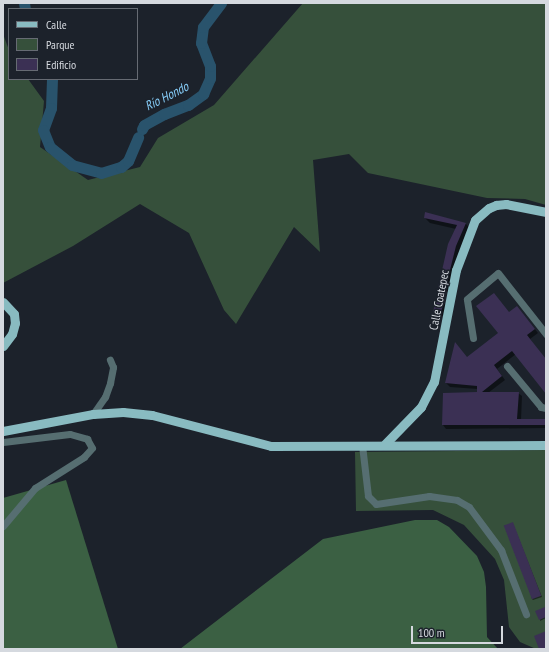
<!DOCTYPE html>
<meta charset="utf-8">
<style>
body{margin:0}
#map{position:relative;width:549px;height:652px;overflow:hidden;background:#1c222b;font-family:"PT Sans Narrow",sans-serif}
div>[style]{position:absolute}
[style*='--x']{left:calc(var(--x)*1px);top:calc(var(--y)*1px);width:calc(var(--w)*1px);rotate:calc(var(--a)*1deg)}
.green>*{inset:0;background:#36503b}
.forest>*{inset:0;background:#3b6043}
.shadow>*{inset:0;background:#0007}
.river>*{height:11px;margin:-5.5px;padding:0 5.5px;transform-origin:5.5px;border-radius:5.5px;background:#29536c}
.building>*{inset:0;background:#3b3054;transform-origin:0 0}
.minor>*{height:7px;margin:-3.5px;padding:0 3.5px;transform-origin:3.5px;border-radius:3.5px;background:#566e71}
.major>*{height:9px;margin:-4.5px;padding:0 4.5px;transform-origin:4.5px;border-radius:4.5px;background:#89bbc1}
span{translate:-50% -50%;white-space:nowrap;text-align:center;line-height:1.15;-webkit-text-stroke:3px #1c222b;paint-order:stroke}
.street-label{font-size:12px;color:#d5d9df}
.water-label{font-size:13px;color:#85cbf6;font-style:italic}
.frame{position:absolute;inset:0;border:4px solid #d5d9df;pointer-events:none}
.legend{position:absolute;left:8px;top:8px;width:130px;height:72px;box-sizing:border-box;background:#1c222b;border:1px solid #666b73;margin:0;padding:5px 7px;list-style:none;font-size:12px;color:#d5d9df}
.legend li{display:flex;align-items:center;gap:8px;height:20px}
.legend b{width:20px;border:1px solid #666b73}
.scale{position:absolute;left:411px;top:626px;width:92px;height:18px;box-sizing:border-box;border:2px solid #d5d9df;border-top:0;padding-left:5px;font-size:12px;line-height:14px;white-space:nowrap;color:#d5d9df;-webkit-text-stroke:3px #1c222b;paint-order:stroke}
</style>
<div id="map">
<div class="green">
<div style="clip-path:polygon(303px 3px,546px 3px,546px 205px,525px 199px,487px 198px,368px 173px,349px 154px,313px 160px,320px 252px,294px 227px,236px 324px,224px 310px,189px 233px,140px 204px,73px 246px,3px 283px,3px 34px,9px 50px,9px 79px,28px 79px,44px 101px,40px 147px,88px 180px,140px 167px,158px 138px,214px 105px)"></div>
<div style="clip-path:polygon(546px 450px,546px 649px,536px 649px,520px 642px,509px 627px,504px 580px,495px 559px,464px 525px,433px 510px,356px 511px,355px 452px)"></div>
</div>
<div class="forest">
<div style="clip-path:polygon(66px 480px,118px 649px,3px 649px,3px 498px)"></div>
<div style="clip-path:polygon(415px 520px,437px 520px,449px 527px,477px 556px,484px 572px,486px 587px,487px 637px,498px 649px,180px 649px,323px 539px)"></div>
</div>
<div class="shadow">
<div style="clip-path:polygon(426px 213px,466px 224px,471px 229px,451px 294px,439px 287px,456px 229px,430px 223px,425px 218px)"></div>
<div style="clip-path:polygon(443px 303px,446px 305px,444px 316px,438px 315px,435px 312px)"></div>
<div style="clip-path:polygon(517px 307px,538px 333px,530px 339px,546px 360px,546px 393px,516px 354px,497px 369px,505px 380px,488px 393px,518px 393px,522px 396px,521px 420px,546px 420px,546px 428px,446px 429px,443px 425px,478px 393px,478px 389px,450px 387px,446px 383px,468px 358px,499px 333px,509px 313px)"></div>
<div style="clip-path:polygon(513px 524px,542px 597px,533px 600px,532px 599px)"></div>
<div style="clip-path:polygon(544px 608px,546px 618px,540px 621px,540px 620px)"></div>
</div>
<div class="river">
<div style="--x:24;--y:3;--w:6;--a:81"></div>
<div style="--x:52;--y:79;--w:29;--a:92"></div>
<div style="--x:51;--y:108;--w:23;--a:110"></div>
<div style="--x:43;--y:130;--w:18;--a:68"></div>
<div style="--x:50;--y:147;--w:28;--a:39"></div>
<div style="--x:72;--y:165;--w:30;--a:15"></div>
<div style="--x:101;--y:173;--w:21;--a:-17"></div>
<div style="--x:121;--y:167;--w:9;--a:-41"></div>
<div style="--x:128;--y:161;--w:26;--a:-67"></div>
<div style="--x:142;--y:129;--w:4;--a:-63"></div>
<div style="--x:144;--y:125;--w:23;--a:-29"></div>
<div style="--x:164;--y:114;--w:26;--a:-21"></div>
<div style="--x:188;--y:105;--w:19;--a:-36"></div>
<div style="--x:203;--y:94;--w:17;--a:-66"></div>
<div style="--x:210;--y:78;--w:12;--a:-90"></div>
<div style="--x:210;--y:66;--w:25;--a:-111"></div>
<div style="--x:201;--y:43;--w:16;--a:-83"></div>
<div style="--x:203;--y:27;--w:30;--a:-53"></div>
</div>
<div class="building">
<div style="clip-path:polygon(425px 212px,466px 223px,456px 246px,445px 290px,438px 288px,448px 244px,457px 225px,424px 218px)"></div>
<div style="clip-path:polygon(494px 293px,509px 312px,517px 306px,535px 329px,527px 335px,546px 359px,546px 394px,512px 351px,494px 365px,502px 376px,482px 392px,519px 392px,517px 419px,546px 419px,546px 425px,442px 425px,443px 393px,477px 392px,477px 386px,445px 383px,455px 342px,467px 357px,498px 333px,476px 306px)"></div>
<div style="left:436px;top:300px;width:8px;height:12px;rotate:14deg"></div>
<div style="left:513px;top:522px;width:79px;height:10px;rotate:69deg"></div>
<div style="clip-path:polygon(545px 607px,546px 617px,539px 620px,535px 611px)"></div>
<div style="clip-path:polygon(546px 631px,546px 649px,539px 649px,534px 636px)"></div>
</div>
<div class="minor">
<div style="--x:473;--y:338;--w:39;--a:-99"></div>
<div style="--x:467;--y:299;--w:40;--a:-40"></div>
<div style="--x:498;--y:273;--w:78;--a:51.8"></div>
<div style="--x:507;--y:366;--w:53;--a:50.3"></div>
<div style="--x:541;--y:407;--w:5;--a:11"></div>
<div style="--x:93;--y:414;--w:21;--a:-55"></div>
<div style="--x:105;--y:397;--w:15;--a:-70"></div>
<div style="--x:110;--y:383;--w:16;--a:-79"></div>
<div style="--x:113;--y:367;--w:8;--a:-113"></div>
<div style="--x:3;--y:442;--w:67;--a:-6.8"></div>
<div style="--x:70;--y:434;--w:18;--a:16"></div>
<div style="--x:87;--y:439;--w:10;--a:61"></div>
<div style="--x:92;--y:448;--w:12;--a:132"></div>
<div style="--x:84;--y:457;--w:58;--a:147.7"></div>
<div style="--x:35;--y:488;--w:50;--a:130.1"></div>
<div style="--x:362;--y:445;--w:51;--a:83.3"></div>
<div style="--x:368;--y:496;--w:11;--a:45"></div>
<div style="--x:376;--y:504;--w:54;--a:-8.6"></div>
<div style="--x:429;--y:496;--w:28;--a:8"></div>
<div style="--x:457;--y:500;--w:14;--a:30"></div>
<div style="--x:469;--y:507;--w:54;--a:53.3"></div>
<div style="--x:501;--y:550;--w:69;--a:68.7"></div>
</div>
<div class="major">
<div style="--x:3;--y:302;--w:16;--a:47"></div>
<div style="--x:14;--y:314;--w:9;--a:84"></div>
<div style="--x:15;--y:323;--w:11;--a:105"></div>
<div style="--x:12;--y:334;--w:15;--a:127"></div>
<div style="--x:3;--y:431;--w:92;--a:-10.7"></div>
<div style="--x:93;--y:414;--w:30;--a:-4"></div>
<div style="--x:123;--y:412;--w:29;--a:6"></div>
<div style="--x:152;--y:415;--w:123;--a:14.6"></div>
<div style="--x:271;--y:446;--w:275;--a:-0.2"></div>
<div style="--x:384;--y:445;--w:53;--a:-45.8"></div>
<div style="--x:421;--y:407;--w:28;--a:-63"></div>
<div style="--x:434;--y:382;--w:114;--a:-78.9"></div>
<div style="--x:456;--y:270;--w:53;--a:-69.2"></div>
<div style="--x:475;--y:220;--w:18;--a:-41"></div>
<div style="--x:489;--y:208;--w:8;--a:-23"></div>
<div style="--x:496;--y:205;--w:10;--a:-6"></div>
<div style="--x:506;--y:204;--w:41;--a:11.3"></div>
</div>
<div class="street-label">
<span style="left:439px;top:300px;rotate:-79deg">Calle Coatepec</span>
</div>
<div class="water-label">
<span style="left:167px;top:97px;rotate:-27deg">Río Hondo</span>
</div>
<div class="frame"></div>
<ul class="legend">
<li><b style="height:5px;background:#89bbc1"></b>Calle</li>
<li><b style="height:11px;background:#36503b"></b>Parque</li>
<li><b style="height:11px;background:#3b3054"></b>Edificio</li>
</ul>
<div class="scale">100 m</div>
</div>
